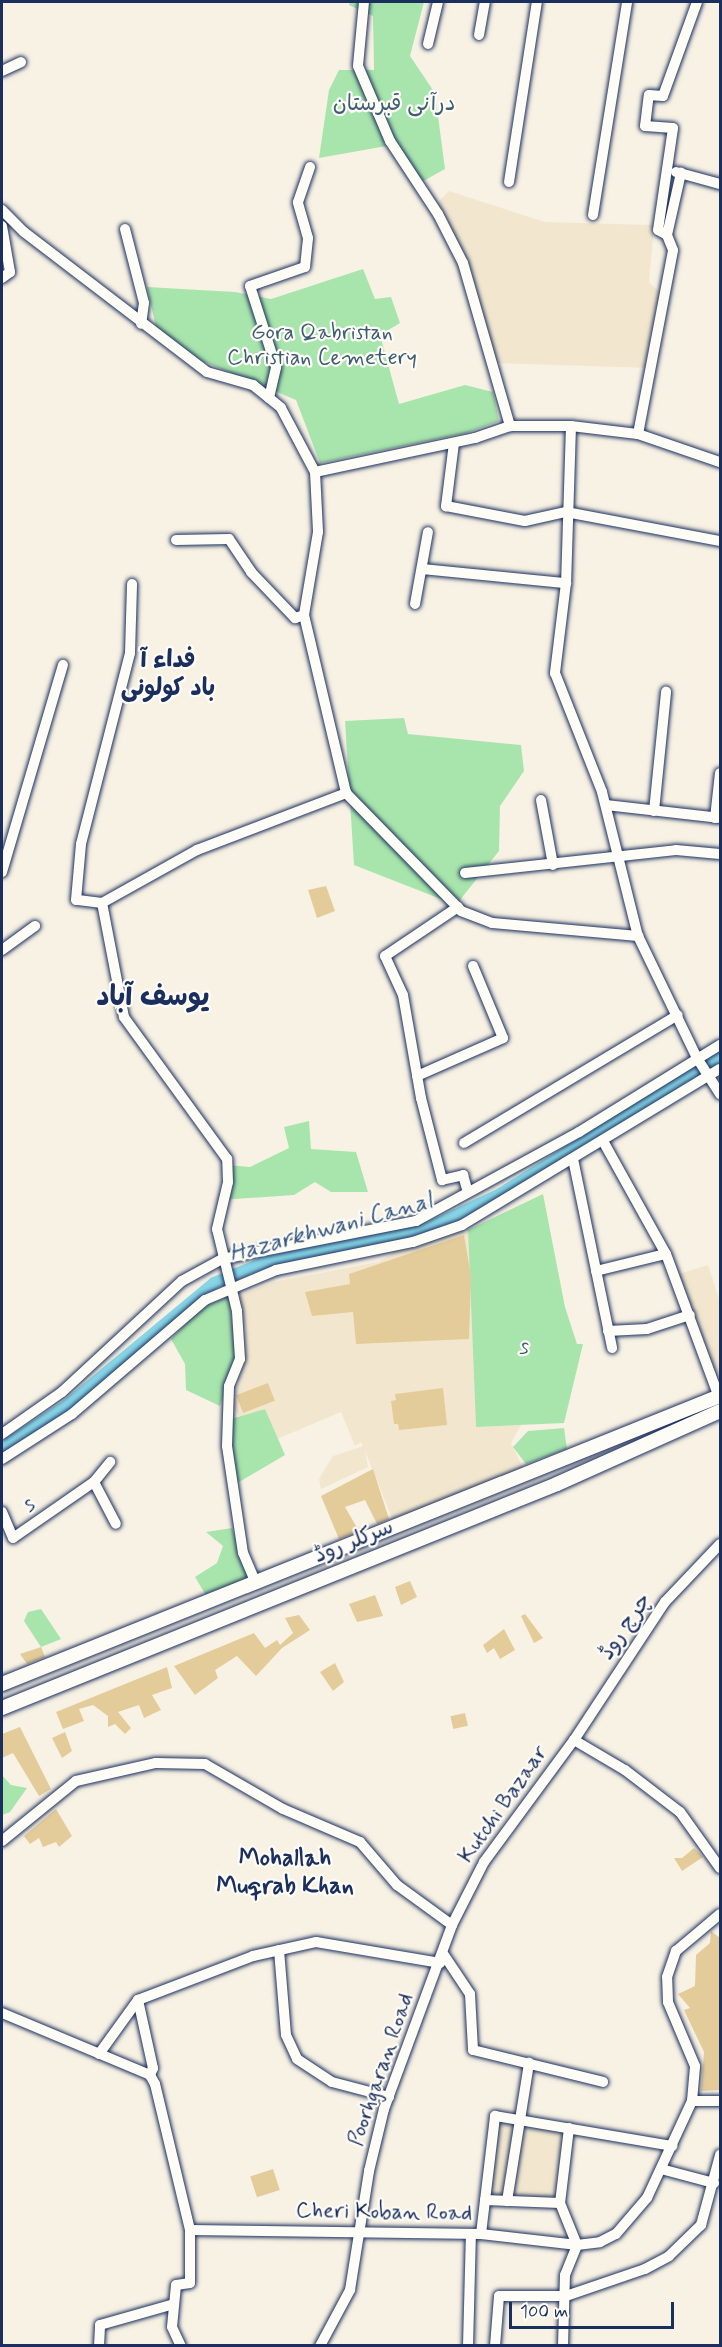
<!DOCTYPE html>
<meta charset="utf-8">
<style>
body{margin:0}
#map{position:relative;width:722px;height:2347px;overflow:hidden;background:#f8f2e4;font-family:Mynerve,"Playpen Sans Arabic",sans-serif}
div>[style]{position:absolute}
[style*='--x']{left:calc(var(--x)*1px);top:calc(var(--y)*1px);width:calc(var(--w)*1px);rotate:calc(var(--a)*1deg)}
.built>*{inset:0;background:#f2e7ce;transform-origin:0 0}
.green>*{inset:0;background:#a8e5ac}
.canal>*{height:12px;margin:-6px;padding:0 6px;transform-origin:6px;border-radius:6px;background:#87d5e6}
.building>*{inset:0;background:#e4cc9a;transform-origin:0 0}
.roads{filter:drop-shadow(0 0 2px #1b2f5e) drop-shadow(0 0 2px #1b2f5e)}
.minor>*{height:10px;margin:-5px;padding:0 5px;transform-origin:5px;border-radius:5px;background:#fdfcf7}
.major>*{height:14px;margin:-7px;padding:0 7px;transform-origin:7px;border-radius:7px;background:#fdfcf7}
span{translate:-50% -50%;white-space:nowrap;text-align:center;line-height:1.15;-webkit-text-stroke:4.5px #fdfcf7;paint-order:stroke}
.park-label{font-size:22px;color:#3e5c72}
.street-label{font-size:22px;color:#1b2f5e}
.neighbourhood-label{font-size:24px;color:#1b2f5e;font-weight:700}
.water-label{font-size:24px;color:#365880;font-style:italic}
.district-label{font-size:28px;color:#1b2f5e;font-weight:700}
.frame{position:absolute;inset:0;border:3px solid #1b2f5e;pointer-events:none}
.scale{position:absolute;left:509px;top:2302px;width:165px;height:27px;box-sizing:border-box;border:3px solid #1b2f5e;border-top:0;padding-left:8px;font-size:18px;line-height:21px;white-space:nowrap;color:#1b2f5e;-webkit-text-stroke:4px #fdfcf7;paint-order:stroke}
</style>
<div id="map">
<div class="built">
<div style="clip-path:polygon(449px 191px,545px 222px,654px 225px,649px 282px,668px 300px,651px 368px,492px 363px,463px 263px,434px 207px)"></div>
<div style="clip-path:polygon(462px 1225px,464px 1234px,468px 1230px,476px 1427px,521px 1425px,511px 1443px,524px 1470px,394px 1523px,365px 1451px,368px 1467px,321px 1489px,319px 1479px,333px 1456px,363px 1446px,361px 1442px,355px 1446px,341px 1412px,277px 1439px,265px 1409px,241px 1418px,232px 1407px,245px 1360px,246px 1329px,240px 1295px,274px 1282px,378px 1262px,413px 1242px)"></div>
<div style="clip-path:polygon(708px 1265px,720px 1302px,720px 1386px,676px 1275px)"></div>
<div style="left:498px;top:2119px;width:70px;height:81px;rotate:9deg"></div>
</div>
<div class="green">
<div style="clip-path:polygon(350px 2px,424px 2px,410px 56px,435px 93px,445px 169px,418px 184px,392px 145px,319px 158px,329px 90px,339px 70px,374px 70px,373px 16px,349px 5px)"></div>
<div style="clip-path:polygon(363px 269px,375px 299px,391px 297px,400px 323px,380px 335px,399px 404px,465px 385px,493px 392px,499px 421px,466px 433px,320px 463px,296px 400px,195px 358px,157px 332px,147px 287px,235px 292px,271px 299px)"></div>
<div style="clip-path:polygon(404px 718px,408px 734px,521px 745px,524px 771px,500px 806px,499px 851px,456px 905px,354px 865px,345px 721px)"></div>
<div style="clip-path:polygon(309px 1121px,311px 1149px,356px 1152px,368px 1192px,331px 1192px,315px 1182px,294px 1195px,220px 1200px,227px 1165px,250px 1167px,289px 1148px,284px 1127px)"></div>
<div style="clip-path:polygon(543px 1194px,565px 1307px,577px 1344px,583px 1344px,564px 1423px,476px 1427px,468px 1230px)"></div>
<div style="clip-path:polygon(229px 1296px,236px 1358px,220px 1406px,186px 1390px,185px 1364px,171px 1339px,201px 1308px)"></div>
<div style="clip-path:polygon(265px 1409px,285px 1455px,234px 1485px,231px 1419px)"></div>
<div style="clip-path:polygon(564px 1428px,567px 1449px,526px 1464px,513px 1447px,528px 1431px)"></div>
<div style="clip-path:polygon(232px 1528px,249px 1581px,207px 1597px,195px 1577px,217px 1563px,223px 1546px,206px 1532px)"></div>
<div style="clip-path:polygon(41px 1609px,61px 1639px,41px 1647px,24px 1621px,28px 1612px)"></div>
<div style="clip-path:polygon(2px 1775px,11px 1785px,27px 1788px,10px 1812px,2px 1815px)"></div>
</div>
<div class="canal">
<div style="--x:2;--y:1448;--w:77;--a:-33.3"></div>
<div style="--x:66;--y:1406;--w:192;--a:-39.7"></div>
<div style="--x:214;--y:1283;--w:53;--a:-22.2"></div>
<div style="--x:263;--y:1263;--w:164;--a:-11.6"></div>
<div style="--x:424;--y:1230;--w:84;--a:-25.3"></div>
<div style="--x:500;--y:1194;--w:259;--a:-31.9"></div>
</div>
<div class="building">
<div style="clip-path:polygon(326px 886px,335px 911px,317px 918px,308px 890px)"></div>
<div style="clip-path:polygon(464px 1235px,471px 1276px,469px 1339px,356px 1344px,353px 1312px,312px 1316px,305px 1292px,350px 1284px,349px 1274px)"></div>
<div style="left:268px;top:1383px;width:19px;height:34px;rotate:69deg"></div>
<div style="clip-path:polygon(443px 1388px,447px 1425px,399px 1430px,398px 1424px,394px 1424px,391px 1401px,396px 1400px,395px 1394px)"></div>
<div style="clip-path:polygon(373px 1469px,389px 1519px,377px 1524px,365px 1500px,345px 1507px,359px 1531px,339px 1539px,321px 1496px)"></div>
<div style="clip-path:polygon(410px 1581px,417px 1597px,401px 1605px,395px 1587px)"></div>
<div style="clip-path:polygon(375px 1595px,383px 1616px,357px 1622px,349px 1604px)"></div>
<div style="clip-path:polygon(525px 1614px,543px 1638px,534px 1643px,521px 1616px)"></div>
<div style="clip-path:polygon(299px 1615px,310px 1630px,282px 1648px,256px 1676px,237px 1656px,215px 1670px,218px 1678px,195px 1695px,174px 1666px,254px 1633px,265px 1648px,277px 1640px,280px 1645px,293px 1633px,285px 1618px)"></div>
<div style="clip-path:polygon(504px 1629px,515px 1650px,500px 1659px,494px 1648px,487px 1653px,483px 1645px)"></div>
<div style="clip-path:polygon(41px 1647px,45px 1657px,27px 1664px,20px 1654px)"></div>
<div style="clip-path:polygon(335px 1663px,344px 1682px,333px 1691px,320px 1672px)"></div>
<div style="clip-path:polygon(167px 1667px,172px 1688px,152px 1695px,161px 1710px,144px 1718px,139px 1705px,118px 1712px,131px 1728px,125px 1734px,115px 1724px,108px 1727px,108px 1716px,93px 1705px,79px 1709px,84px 1721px,63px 1729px,56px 1712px)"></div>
<div style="left:465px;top:1713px;width:13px;height:15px;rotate:77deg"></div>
<div style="clip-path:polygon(20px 1727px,51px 1789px,39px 1796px,13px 1753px,2px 1758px,2px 1734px)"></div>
<div style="clip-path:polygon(65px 1732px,72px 1751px,62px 1758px,52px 1738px)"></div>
<div style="clip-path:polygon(56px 1809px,72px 1836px,59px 1847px,56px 1842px,43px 1847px,39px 1838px,30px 1844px,24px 1836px)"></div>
<div style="clip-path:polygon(694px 1848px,703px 1857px,682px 1871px,674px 1858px,682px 1858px)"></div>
<div style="clip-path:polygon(711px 1931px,720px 1938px,720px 2090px,701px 2091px,704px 2052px,684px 2010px,690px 2008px,678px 1994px,695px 1986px,696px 1955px,710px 1943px)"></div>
<div style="left:273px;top:2169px;width:22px;height:24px;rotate:72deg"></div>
</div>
<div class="roads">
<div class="minor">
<div style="--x:364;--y:2;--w:64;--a:95.4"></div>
<div style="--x:358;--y:66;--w:82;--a:66.9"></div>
<div style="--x:390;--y:141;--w:87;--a:56.7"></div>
<div style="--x:438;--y:214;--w:55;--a:63"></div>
<div style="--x:463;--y:263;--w:170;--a:73.9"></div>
<div style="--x:479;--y:35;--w:34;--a:-80"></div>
<div style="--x:428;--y:44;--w:43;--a:-76.6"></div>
<div style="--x:2;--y:71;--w:21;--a:-25"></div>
<div style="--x:676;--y:172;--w:46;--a:15.3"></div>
<div style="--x:509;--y:182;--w:182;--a:-81.2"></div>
<div style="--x:2;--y:210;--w:31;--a:45"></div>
<div style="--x:24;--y:232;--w:230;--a:37.4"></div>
<div style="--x:207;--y:372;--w:48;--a:15.8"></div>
<div style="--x:253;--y:385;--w:36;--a:39"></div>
<div style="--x:281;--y:408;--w:72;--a:62"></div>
<div style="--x:315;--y:472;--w:60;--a:87.1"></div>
<div style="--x:318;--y:532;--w:84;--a:99.6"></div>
<div style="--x:304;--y:615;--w:183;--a:76.7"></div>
<div style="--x:346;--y:793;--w:165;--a:45.7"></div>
<div style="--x:461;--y:911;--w:33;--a:21"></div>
<div style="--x:492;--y:923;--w:147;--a:5.1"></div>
<div style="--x:593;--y:215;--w:216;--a:-80.9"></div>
<div style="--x:2;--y:226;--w:47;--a:80.1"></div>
<div style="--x:10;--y:272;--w:10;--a:143"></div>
<div style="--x:125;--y:229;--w:76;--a:75.6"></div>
<div style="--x:144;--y:303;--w:21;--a:98"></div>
<div style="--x:667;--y:235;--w:10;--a:-151"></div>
<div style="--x:658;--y:230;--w:103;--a:-81.6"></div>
<div style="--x:673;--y:128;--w:28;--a:-176"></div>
<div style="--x:645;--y:126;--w:31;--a:-83"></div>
<div style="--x:649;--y:95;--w:14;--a:4"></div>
<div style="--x:663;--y:96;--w:100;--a:-70.1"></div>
<div style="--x:269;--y:398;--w:32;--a:-77"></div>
<div style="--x:276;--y:367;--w:85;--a:-107.8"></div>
<div style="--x:250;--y:286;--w:58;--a:-19.1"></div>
<div style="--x:305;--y:267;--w:29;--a:-84"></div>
<div style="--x:308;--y:238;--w:37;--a:-106"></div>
<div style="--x:298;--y:202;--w:37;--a:-71"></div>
<div style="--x:571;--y:426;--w:157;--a:91.8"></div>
<div style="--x:566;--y:583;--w:91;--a:97"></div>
<div style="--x:555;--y:673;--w:128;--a:68.4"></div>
<div style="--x:602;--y:792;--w:148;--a:76"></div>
<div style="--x:638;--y:936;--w:136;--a:64.2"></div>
<div style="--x:697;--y:1058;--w:43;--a:57.4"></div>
<div style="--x:638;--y:434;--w:187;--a:-79.2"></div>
<div style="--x:673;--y:250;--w:16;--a:-112"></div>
<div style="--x:667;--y:235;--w:64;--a:-77.3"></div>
<div style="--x:454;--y:443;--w:64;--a:97.2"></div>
<div style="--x:446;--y:506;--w:80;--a:10.8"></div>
<div style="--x:525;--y:521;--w:42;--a:-12.4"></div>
<div style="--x:566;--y:512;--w:157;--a:10.7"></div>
<div style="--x:315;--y:472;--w:164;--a:-12"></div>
<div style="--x:475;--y:438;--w:37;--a:-19"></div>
<div style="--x:510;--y:426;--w:61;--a:0"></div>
<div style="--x:571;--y:426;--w:67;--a:6.8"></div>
<div style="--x:638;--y:434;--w:87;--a:18.9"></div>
<div style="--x:176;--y:540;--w:53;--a:-1.1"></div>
<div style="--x:229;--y:539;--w:40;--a:56"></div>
<div style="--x:251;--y:572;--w:64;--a:46.3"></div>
<div style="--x:295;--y:618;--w:9;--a:-18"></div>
<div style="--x:422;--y:569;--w:145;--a:5.6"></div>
<div style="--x:415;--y:604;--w:73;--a:-79.8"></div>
<div style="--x:541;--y:800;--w:66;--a:79.5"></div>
<div style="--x:606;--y:805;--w:115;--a:6.5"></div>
<div style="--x:654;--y:811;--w:120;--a:-84.2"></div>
<div style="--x:715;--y:818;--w:45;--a:-83.7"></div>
<div style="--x:2;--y:872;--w:216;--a:-73.6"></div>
<div style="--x:465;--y:873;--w:212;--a:-6.2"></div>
<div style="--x:676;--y:850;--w:44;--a:5.2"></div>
<div style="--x:102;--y:903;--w:26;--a:-173"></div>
<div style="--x:76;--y:900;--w:56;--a:-84.9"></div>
<div style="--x:81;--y:844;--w:197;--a:-75.6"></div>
<div style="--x:130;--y:653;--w:69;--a:-88.3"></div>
<div style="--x:458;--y:907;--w:88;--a:146.1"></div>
<div style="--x:385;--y:956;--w:43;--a:65.2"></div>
<div style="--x:403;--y:995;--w:105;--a:80.1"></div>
<div style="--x:421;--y:1098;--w:85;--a:75.6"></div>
<div style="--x:442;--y:1180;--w:22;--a:-13"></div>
<div style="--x:463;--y:1175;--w:18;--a:74"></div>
<div style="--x:2;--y:950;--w:41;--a:-36"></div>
<div style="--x:417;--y:1076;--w:94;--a:-23.8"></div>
<div style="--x:503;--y:1038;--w:78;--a:-112.6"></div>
<div style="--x:603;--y:1141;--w:129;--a:60.9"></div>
<div style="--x:666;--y:1254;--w:153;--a:69.7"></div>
<div style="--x:464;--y:1143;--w:249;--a:-30.9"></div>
<div style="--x:573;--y:1159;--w:193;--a:78.3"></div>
<div style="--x:596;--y:1271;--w:72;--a:-13.7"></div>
<div style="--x:608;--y:1331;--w:39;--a:-3"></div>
<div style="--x:647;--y:1329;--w:45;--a:-18"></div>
<div style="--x:2;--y:1434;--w:73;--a:-35"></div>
<div style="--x:62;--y:1392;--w:163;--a:-42.8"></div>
<div style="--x:182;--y:1281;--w:46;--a:-28.8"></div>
<div style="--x:222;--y:1259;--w:198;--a:-11.1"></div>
<div style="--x:416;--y:1221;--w:186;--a:-28.6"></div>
<div style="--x:579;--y:1132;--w:166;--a:-31.7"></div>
<div style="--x:2;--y:1459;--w:83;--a:-32.7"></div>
<div style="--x:72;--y:1414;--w:175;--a:-40.6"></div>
<div style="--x:205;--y:1300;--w:77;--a:-22.9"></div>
<div style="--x:276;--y:1270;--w:140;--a:-11.6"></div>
<div style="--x:413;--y:1242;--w:52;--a:-19.1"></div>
<div style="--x:462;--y:1225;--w:301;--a:-31.2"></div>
<div style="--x:94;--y:1482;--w:47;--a:62.4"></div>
<div style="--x:2;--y:1512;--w:28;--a:67"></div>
<div style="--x:13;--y:1538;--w:98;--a:-34.7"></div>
<div style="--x:94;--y:1482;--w:26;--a:-51"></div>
<div style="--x:255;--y:1581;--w:30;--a:-113"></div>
<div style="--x:243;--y:1553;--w:108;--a:-98.5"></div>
<div style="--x:227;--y:1446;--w:60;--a:-88.1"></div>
<div style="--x:229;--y:1386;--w:29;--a:-68"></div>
<div style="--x:240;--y:1359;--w:48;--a:-93.6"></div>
<div style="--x:237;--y:1311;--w:84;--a:-103.7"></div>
<div style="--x:217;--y:1229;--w:48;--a:-76.8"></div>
<div style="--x:228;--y:1182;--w:23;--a:-92"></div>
<div style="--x:227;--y:1159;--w:175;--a:-126"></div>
<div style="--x:124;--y:1017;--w:116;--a:-100.9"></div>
<div style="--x:102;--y:903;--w:109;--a:-29.2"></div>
<div style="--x:197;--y:850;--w:160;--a:-20.9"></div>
<div style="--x:574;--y:1740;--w:59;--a:30.5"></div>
<div style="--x:625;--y:1770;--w:69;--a:37.4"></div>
<div style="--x:680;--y:1812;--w:69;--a:54.5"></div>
<div style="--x:2;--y:1841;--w:95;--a:-39"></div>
<div style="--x:76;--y:1781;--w:82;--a:-12.7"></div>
<div style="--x:156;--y:1763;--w:49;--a:1.2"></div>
<div style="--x:205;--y:1764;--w:90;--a:30"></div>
<div style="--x:283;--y:1809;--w:84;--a:23.2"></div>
<div style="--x:360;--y:1842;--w:57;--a:49.3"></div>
<div style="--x:397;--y:1885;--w:68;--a:36"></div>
<div style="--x:279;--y:1950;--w:85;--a:85.3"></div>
<div style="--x:286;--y:2035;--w:26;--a:65"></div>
<div style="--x:297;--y:2059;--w:42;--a:33.3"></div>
<div style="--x:332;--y:2082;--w:59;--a:14.7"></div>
<div style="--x:444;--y:1955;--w:47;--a:56.3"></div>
<div style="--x:470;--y:1994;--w:56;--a:86.9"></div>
<div style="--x:473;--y:2050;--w:134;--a:13.8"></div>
<div style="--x:138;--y:2000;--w:70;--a:77.6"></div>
<div style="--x:153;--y:2068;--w:8;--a:113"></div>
<div style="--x:2;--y:2013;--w:160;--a:22.7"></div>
<div style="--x:150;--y:2075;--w:10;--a:61"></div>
<div style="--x:155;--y:2084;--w:150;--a:76.5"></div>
<div style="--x:190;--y:2230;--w:53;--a:90"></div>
<div style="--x:190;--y:2283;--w:14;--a:172"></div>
<div style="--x:176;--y:2285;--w:42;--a:95.4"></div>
<div style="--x:172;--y:2327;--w:21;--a:65"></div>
<div style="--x:99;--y:2054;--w:67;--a:-54.2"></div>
<div style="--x:138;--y:2000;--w:123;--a:-20.9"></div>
<div style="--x:253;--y:1956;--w:65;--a:-12.5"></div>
<div style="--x:316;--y:1942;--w:126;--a:9.6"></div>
<div style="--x:692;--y:2101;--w:35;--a:-85"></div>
<div style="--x:695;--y:2066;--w:69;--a:-112.9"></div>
<div style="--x:668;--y:2002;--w:25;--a:-92"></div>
<div style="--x:667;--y:1977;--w:28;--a:-71"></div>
<div style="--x:676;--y:1951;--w:57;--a:-40.1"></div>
<div style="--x:569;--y:2128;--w:76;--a:96.8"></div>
<div style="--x:560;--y:2203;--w:45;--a:68"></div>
<div style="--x:661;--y:2169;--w:55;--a:14.8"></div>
<div style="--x:485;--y:2200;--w:75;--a:2.3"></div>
<div style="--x:507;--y:2201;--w:140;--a:-80.9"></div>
<div style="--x:190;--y:2230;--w:291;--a:0.8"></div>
<div style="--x:481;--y:2234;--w:97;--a:6.5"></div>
<div style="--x:577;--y:2245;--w:23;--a:-7"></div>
<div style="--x:600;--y:2242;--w:18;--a:-27"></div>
<div style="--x:616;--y:2234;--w:48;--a:-49.3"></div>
<div style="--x:647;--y:2198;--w:107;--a:-65.1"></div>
<div style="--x:692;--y:2101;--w:28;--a:0"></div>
<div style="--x:481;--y:2234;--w:119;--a:-83.2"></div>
<div style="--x:495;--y:2116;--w:180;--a:9.6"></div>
<div style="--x:99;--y:2346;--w:21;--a:-87"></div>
<div style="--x:100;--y:2325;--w:77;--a:-15.8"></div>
<div style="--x:320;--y:2346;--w:64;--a:-61.8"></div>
<div style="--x:350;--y:2290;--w:121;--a:-80.9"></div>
<div style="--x:369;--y:2171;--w:64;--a:-76.4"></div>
<div style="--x:384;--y:2109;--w:196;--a:-69.7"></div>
<div style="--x:452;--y:1925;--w:71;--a:-63.1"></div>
<div style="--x:484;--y:1862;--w:152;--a:-53.6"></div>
<div style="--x:574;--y:1740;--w:165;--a:-56.6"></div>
<div style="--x:665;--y:1602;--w:80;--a:-46.5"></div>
<div style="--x:468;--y:2346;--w:112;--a:-88.5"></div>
<div style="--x:495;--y:2346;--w:50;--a:-85.4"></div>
<div style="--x:499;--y:2296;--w:67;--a:0"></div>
<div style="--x:566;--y:2296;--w:83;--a:-18.9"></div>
<div style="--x:645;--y:2269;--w:27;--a:-28"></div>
<div style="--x:669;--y:2256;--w:45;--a:-44.1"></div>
<div style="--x:701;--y:2225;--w:73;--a:-74.8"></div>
<div style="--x:563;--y:2346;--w:71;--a:-88.4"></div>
<div style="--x:565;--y:2275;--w:32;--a:-68"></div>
</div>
<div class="major">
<div style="--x:2;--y:1684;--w:774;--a:-21.86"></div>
<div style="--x:2;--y:1708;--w:598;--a:-21.98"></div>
<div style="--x:557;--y:1484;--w:179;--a:-24.1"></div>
</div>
</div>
<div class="park-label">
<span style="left:394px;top:105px">درآنی قبرستان</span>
<span style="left:322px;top:346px">Gora Qabristan<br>Christian Cemetery</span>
<span style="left:524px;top:1348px">s</span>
</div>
<div class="street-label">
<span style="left:29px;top:1505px;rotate:-42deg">s</span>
<span style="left:354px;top:1542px;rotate:-22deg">سرکلر روڈ</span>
<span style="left:626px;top:1627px;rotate:-56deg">چرچ روڈ</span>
<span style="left:504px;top:1805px;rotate:-55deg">Kutchi Bazaar</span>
<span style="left:382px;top:2070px;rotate:-71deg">Poorhgaran Road</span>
<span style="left:384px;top:2213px;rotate:1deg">Cheri Koban Road</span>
</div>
<div class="neighbourhood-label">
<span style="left:168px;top:675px">فداء آ<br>باد کولونی</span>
<span style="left:285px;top:1873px">Mohallah<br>Muqrab Khan</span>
</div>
<div class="water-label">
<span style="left:331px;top:1228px;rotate:-15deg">Hazarkhwani Canal</span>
</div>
<div class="district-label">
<span style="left:153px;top:998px">یوسف آباد</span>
</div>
<div class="frame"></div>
<div class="scale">100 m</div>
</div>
